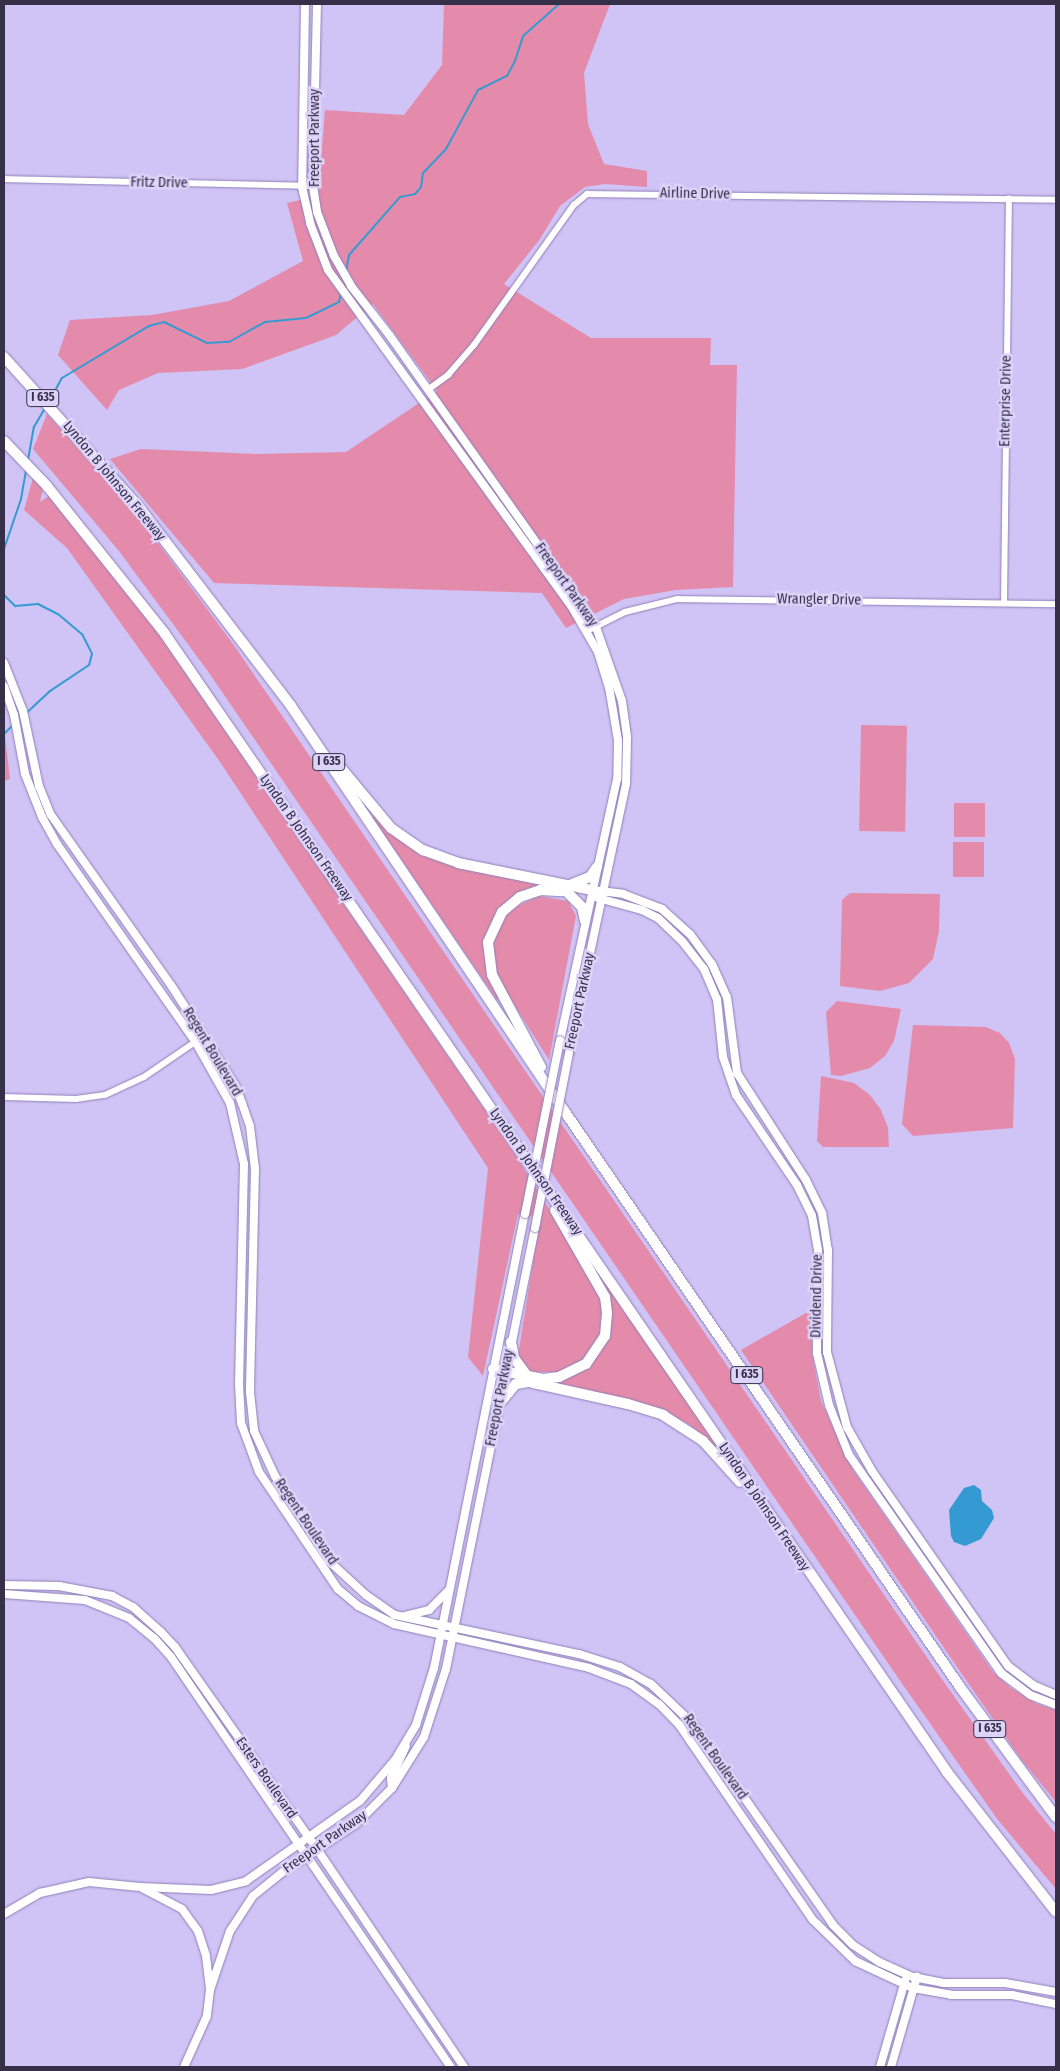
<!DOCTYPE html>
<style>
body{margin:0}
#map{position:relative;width:1060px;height:2071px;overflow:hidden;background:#d0c3f5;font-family:"Fira Sans Condensed",sans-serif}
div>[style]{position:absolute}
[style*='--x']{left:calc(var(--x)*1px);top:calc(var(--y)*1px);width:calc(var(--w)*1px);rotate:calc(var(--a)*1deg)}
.green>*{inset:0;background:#e48bab;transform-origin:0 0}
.water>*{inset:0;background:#349bd2}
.stream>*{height:2px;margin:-1px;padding:0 1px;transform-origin:1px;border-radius:1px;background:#349bd2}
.roads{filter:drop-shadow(0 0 1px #9080ba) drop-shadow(0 0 1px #9080ba)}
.street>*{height:5.5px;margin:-2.75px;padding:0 2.75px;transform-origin:2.75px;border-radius:2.75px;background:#fff}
.secondary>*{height:8px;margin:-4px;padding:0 4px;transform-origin:4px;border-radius:4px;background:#fff}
.highway>*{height:10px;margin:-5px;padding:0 5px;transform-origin:5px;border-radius:5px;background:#fff}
.bridges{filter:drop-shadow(0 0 1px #9080ba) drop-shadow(0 0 1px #9080ba)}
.secondary-bridge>*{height:8px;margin:-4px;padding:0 4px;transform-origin:4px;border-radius:4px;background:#fff}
span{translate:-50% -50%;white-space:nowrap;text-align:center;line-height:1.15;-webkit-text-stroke:5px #dcd3f9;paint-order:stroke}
.shield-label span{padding:1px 4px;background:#dcd3f9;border:1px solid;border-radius:4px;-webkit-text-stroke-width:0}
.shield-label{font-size:12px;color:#362f48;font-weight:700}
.street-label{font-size:14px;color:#362f48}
.frame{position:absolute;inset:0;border:5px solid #362f48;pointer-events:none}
</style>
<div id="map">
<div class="green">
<div style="clip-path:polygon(444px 4px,610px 4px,584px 73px,588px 124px,604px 164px,647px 171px,647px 187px,605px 184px,585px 187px,560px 206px,540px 239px,504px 284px,591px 338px,711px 338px,710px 365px,737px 365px,733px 587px,676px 590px,624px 599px,566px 628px,542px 593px,214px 583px,110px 459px,141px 449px,256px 454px,346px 452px,437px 391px,373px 304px,336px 335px,242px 369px,158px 373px,119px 390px,107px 410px,58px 355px,70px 320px,152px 315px,229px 301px,303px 261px,287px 203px,318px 196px,325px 110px,404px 115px,442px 65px)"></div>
<div style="clip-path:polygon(47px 414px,132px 508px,233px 644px,939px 1675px,1022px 1792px,1056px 1834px,1056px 1889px,998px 1820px,903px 1685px,207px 670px,119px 551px,33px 449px)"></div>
<div style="clip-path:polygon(33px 478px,43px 489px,40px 502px,49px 496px,140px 607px,515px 1154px,571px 1244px,600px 1298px,602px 1309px,599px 1337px,585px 1358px,573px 1366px,559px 1372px,533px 1372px,526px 1368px,518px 1356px,540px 1218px,518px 1214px,483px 1376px,468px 1357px,488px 1168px,220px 762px,67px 548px,24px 510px)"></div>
<div style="left:861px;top:725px;width:46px;height:106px;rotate:1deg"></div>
<div style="clip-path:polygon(4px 727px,10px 779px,4px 781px)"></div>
<div style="left:954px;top:803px;width:31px;height:34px"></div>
<div style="clip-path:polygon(375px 816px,395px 837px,424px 855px,556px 887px,520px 894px,485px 941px,487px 973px,500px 998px,497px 1000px,372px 817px)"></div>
<div style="left:953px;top:842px;width:31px;height:35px"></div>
<div style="clip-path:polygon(850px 893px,940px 894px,939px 931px,933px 959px,909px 983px,880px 991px,840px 986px,842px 900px)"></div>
<div style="clip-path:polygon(539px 896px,568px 901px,576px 916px,549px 1060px,498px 979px,492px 947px,502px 920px,513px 908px)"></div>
<div style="clip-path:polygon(837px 1001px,901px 1009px,894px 1041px,885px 1056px,870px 1068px,841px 1076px,831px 1075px,826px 1012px)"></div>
<div style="clip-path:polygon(913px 1025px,986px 1027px,1000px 1033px,1009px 1043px,1015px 1059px,1013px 1128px,913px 1136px,902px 1124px)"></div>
<div style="clip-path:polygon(821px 1076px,854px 1083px,870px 1095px,881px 1110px,888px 1128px,889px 1147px,823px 1147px,817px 1141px)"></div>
<div style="clip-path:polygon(596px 1269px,721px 1451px,690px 1425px,671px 1415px,548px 1384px,579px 1372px,609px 1328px,594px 1272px)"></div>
<div style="clip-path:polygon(811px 1310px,812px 1354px,821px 1401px,853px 1470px,993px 1672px,1011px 1688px,1037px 1704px,1056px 1710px,1056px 1802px,1021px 1759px,968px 1683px,741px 1350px)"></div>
</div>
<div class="water">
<div style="clip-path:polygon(974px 1485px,981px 1490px,982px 1501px,992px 1510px,994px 1518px,981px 1539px,965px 1546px,954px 1542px,951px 1536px,949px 1510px,964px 1488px)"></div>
</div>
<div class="stream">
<div style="--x:346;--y:271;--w:16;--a:-79"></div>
<div style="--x:349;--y:255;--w:77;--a:-48.7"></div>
<div style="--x:400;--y:197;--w:15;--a:-11"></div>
<div style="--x:415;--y:194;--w:9;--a:-49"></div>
<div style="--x:421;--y:187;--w:14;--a:-82"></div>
<div style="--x:423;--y:173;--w:33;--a:-46"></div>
<div style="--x:446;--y:149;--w:67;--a:-61.5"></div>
<div style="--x:478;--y:90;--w:32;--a:-26"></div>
<div style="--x:507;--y:76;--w:17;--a:-62"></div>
<div style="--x:515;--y:61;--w:26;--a:-72"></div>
<div style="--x:523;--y:36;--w:48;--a:-41.6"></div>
<div style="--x:49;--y:402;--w:27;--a:-62"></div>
<div style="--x:62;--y:378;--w:101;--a:-30.9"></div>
<div style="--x:149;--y:326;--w:16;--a:-15"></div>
<div style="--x:164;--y:322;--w:48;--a:26"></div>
<div style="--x:207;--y:343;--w:22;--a:-3"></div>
<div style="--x:229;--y:342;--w:41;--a:-29.1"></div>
<div style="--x:265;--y:322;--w:41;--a:-5.6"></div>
<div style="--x:306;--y:318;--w:37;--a:-26"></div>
<div style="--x:339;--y:302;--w:9;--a:-77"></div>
<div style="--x:28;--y:460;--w:34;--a:-80"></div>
<div style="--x:34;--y:427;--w:22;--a:-60"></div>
<div style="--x:4;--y:549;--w:53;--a:-71.2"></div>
<div style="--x:21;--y:499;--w:29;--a:-80"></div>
<div style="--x:4;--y:595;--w:16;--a:45"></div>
<div style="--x:15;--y:606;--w:23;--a:-5"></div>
<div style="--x:38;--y:604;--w:22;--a:27"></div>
<div style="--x:58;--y:614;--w:31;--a:40"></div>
<div style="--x:82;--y:634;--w:22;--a:63"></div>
<div style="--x:92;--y:654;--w:11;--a:105"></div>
<div style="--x:89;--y:665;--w:47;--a:146.3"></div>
<div style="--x:50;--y:691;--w:33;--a:137"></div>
<div style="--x:4;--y:734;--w:13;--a:-45"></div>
</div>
<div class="roads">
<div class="street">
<div style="--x:4;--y:179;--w:309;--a:1.3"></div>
<div style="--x:429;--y:389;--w:24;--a:-36"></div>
<div style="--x:448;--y:375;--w:40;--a:-49"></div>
<div style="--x:474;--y:345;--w:172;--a:-54.5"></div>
<div style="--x:574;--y:205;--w:17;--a:-40"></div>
<div style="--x:587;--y:194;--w:469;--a:0.7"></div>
<div style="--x:1004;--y:603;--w:404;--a:-89.3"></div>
<div style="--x:587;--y:631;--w:42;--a:-26.6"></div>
<div style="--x:625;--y:612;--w:54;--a:-14"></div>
<div style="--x:677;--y:599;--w:379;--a:0.8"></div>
<div style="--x:4;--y:1097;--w:72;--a:1.6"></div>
<div style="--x:76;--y:1099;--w:29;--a:-8"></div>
<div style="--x:105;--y:1095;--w:43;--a:-24.8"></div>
<div style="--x:144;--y:1077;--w:73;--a:-34.3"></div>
</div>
<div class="secondary">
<div style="--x:305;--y:4;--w:183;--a:90.9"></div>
<div style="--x:302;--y:187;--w:37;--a:77"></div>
<div style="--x:310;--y:223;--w:50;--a:69"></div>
<div style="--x:328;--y:270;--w:418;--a:54.1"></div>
<div style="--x:573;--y:609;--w:50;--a:59.8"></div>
<div style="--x:598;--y:652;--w:37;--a:73"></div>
<div style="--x:609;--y:687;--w:54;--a:80.4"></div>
<div style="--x:618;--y:740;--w:39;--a:91"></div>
<div style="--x:617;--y:779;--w:267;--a:102.3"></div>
<div style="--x:317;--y:4;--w:182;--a:91.3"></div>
<div style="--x:313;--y:186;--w:26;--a:81"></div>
<div style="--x:317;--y:212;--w:47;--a:68.9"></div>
<div style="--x:334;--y:256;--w:34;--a:60"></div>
<div style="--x:351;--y:286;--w:63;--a:52"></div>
<div style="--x:390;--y:336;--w:357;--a:54.7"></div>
<div style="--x:596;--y:627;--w:78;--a:70.6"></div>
<div style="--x:622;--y:701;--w:37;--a:82"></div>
<div style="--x:627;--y:738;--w:46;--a:91.2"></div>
<div style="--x:626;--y:784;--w:275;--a:102"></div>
<div style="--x:4;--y:663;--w:52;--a:68.4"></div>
<div style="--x:23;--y:711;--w:77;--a:78"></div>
<div style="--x:39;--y:786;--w:31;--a:68"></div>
<div style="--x:51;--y:815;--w:208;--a:54.8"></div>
<div style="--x:171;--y:985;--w:119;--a:57.4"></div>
<div style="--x:235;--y:1085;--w:19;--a:69"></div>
<div style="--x:242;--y:1103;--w:24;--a:71"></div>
<div style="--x:250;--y:1126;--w:43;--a:83.4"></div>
<div style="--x:255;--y:1169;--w:223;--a:91.3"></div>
<div style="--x:250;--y:1392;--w:39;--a:84"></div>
<div style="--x:254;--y:1431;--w:50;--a:65"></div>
<div style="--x:275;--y:1476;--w:101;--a:57.6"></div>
<div style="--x:329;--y:1561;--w:50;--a:42.6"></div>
<div style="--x:366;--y:1595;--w:35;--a:35"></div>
<div style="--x:395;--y:1615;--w:188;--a:12"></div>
<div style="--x:579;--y:1654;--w:43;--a:17.6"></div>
<div style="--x:620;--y:1667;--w:35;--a:29"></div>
<div style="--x:651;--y:1684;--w:58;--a:43.6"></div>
<div style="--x:693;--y:1724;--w:245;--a:55.1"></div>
<div style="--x:833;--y:1925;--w:28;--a:45"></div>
<div style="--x:853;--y:1945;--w:31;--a:33"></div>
<div style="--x:879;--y:1962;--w:37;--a:24"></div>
<div style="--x:913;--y:1977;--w:31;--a:11"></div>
<div style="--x:943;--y:1983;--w:62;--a:0"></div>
<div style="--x:1005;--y:1983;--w:52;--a:10"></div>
<div style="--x:4;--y:686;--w:31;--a:71"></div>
<div style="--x:14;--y:715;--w:60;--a:79.4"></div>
<div style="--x:25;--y:774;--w:46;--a:68.4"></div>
<div style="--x:42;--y:817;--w:31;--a:61"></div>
<div style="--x:57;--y:844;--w:241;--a:55"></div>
<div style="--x:195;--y:1041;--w:71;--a:60.6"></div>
<div style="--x:230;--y:1103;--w:63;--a:77.1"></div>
<div style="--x:244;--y:1164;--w:220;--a:91.3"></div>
<div style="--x:239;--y:1384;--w:39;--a:87"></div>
<div style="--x:241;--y:1423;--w:52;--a:69.8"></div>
<div style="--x:259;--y:1472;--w:141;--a:56"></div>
<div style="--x:338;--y:1589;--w:26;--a:40"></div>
<div style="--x:358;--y:1606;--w:40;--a:26.6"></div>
<div style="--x:394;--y:1624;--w:200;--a:12.7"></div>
<div style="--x:589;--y:1668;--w:45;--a:20.9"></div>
<div style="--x:631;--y:1684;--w:34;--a:36"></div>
<div style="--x:659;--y:1704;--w:30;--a:46"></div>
<div style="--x:680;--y:1726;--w:235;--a:55.6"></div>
<div style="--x:813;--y:1920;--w:59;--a:44.3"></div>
<div style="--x:855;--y:1961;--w:64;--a:25"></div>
<div style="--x:913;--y:1988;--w:39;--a:10"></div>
<div style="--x:951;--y:1995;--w:61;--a:0"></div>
<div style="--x:1012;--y:1995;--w:45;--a:11.6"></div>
<div style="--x:592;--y:890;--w:31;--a:7"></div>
<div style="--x:623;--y:894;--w:42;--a:21"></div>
<div style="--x:662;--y:909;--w:38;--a:42"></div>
<div style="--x:690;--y:934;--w:37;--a:54"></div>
<div style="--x:712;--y:964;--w:36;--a:66"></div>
<div style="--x:727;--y:997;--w:77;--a:82.5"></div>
<div style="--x:737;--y:1073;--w:127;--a:57.2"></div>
<div style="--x:806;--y:1180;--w:37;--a:64"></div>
<div style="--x:822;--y:1213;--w:37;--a:81"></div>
<div style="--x:828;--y:1250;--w:102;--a:90.6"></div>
<div style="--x:827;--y:1352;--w:78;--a:75.1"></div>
<div style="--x:847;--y:1427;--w:51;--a:60.4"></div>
<div style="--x:872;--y:1471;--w:238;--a:55.1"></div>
<div style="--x:1008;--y:1666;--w:34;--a:37"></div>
<div style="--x:1035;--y:1686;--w:23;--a:23"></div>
<div style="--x:598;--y:898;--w:46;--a:15.3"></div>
<div style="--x:642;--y:910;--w:18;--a:27"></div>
<div style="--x:658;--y:918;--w:33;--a:44"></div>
<div style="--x:682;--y:941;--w:36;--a:52"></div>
<div style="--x:704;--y:969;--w:33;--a:67"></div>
<div style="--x:717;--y:999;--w:58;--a:84.1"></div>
<div style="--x:723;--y:1057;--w:40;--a:71.1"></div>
<div style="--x:736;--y:1095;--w:109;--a:55.9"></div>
<div style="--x:797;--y:1185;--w:34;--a:64"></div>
<div style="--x:812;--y:1216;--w:35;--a:80"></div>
<div style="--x:818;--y:1250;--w:103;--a:90.6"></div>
<div style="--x:817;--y:1353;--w:53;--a:77"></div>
<div style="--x:829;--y:1405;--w:54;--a:68.2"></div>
<div style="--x:849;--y:1455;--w:266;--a:55.1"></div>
<div style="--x:1001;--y:1673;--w:36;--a:37"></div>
<div style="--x:1030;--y:1695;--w:28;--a:21"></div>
<div style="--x:4;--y:1585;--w:55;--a:1"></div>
<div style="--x:59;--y:1586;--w:54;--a:10.7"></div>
<div style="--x:112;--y:1596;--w:24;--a:28"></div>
<div style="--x:133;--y:1607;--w:36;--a:42"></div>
<div style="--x:160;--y:1631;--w:22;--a:47"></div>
<div style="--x:175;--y:1647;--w:247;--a:54.9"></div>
<div style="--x:317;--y:1849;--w:263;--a:56"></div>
<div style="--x:4;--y:1594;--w:81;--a:4.2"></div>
<div style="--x:85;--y:1600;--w:48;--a:22.2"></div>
<div style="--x:129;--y:1618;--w:32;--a:39"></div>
<div style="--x:154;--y:1638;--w:25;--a:48"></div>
<div style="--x:171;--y:1657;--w:496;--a:55.7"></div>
<div style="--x:405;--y:1616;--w:25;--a:-14"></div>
<div style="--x:429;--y:1610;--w:28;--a:-45"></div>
<div style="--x:392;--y:1788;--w:10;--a:-96"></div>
<div style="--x:391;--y:1778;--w:35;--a:-65"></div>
<div style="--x:140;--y:1887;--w:71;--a:2.4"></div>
<div style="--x:211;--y:1890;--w:36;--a:-14"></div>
<div style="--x:246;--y:1881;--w:139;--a:-35.1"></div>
<div style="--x:360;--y:1801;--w:54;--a:-49.5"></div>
<div style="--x:395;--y:1760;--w:41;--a:-59"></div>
<div style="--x:416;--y:1725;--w:60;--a:-72.5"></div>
<div style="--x:434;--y:1668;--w:463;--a:-78.7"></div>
<div style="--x:4;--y:1914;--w:42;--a:-30.3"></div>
<div style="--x:40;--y:1893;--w:50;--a:-12.7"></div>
<div style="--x:89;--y:1882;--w:51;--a:5.6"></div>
<div style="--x:140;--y:1887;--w:47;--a:27.6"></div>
<div style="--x:182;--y:1909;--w:27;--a:54"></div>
<div style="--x:198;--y:1931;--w:26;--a:72"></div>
<div style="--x:206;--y:1956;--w:34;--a:83"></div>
<div style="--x:210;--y:1990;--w:26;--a:97"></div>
<div style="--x:207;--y:2016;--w:56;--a:114.3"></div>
<div style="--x:210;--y:1990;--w:62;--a:-71.3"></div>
<div style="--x:230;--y:1931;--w:42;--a:-56.7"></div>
<div style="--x:253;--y:1896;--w:38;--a:-39"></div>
<div style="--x:283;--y:1872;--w:87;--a:-33.3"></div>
<div style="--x:356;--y:1824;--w:51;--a:-45"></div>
<div style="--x:392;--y:1788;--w:60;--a:-57.9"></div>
<div style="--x:424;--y:1737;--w:71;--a:-72.1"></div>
<div style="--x:446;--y:1669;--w:450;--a:-78.6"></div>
<div style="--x:880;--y:2067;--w:90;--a:-73.8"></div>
<div style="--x:891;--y:2067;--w:94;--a:-73.9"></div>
</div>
<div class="highway">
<div style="--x:4;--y:357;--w:202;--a:48"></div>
<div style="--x:139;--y:507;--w:250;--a:52.6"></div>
<div style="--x:291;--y:706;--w:490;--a:56"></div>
<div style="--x:565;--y:1112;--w:698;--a:55.51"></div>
<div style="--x:960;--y:1687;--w:162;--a:53.6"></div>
<div style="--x:4;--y:441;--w:62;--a:46.3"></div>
<div style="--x:47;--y:486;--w:189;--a:51.4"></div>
<div style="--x:165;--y:634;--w:1381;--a:55.5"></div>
<div style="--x:947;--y:1772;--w:177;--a:52.1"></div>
<div style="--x:341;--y:768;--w:78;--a:50.2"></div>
<div style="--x:391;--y:828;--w:39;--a:35"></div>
<div style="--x:423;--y:850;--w:37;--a:20"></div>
<div style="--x:458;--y:863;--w:137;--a:11.4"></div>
<div style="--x:570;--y:885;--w:22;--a:-22"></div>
<div style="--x:590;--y:877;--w:12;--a:-55"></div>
<div style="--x:567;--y:892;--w:21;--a:45"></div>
<div style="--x:582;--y:907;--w:14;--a:78"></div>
<div style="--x:541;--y:1067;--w:104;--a:-118"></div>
<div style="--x:492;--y:975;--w:33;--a:-97"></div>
<div style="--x:488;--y:942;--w:33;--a:-65"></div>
<div style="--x:502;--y:912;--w:23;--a:-40"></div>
<div style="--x:520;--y:897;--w:21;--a:-19"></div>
<div style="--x:540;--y:890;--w:22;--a:3"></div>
<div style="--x:511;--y:1342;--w:16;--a:79"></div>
<div style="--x:514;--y:1358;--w:22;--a:54"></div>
<div style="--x:493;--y:1369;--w:51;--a:11.3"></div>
<div style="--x:543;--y:1379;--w:16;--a:-7"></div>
<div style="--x:559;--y:1377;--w:30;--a:-26"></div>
<div style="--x:586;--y:1364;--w:34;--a:-56"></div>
<div style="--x:605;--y:1336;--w:23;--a:-85"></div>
<div style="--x:607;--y:1313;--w:16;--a:-97"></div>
<div style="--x:605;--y:1297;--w:100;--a:-119.9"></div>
<div style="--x:533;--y:1383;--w:97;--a:12.5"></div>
<div style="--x:628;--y:1404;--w:37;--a:17"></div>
<div style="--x:663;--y:1415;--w:48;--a:33"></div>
<div style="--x:703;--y:1441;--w:55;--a:47.9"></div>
<div style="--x:499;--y:1404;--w:26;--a:-50"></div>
<div style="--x:516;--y:1384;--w:12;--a:-9"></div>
</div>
</div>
<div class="bridges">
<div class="secondary-bridge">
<div style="--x:525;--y:1214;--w:177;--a:-78.6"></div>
<div style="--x:535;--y:1228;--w:178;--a:-79"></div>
</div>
</div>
<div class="shield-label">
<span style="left:43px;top:398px">I 635</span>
<span style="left:329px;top:762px">I 635</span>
<span style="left:747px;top:1375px">I 635</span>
<span style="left:990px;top:1729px">I 635</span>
</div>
<div class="street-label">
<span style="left:315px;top:138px;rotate:-90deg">Freeport Parkway</span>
<span style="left:159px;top:183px;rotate:1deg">Fritz Drive</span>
<span style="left:695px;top:194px;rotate:1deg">Airline Drive</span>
<span style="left:1006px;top:401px;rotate:-89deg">Enterprise Drive</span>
<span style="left:114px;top:481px;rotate:50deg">Lyndon B Johnson Freeway</span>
<span style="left:566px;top:585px;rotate:55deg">Freeport Parkway</span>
<span style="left:819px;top:600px;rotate:1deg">Wrangler Drive</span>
<span style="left:306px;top:838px;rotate:55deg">Lyndon B Johnson Freeway</span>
<span style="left:580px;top:1001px;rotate:-78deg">Freeport Parkway</span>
<span style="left:212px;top:1052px;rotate:59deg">Regent Boulevard</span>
<span style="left:536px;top:1172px;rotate:55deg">Lyndon B Johnson Freeway</span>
<span style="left:817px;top:1296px;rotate:-89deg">Dividend Drive</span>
<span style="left:500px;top:1398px;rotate:-79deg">Freeport Parkway</span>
<span style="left:764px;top:1507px;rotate:56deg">Lyndon B Johnson Freeway</span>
<span style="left:306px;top:1522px;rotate:56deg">Regent Boulevard</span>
<span style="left:715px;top:1757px;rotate:55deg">Regent Boulevard</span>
<span style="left:266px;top:1778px;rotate:55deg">Esters Boulevard</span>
<span style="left:325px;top:1842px;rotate:-35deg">Freeport Parkway</span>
</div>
<div class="frame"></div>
</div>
